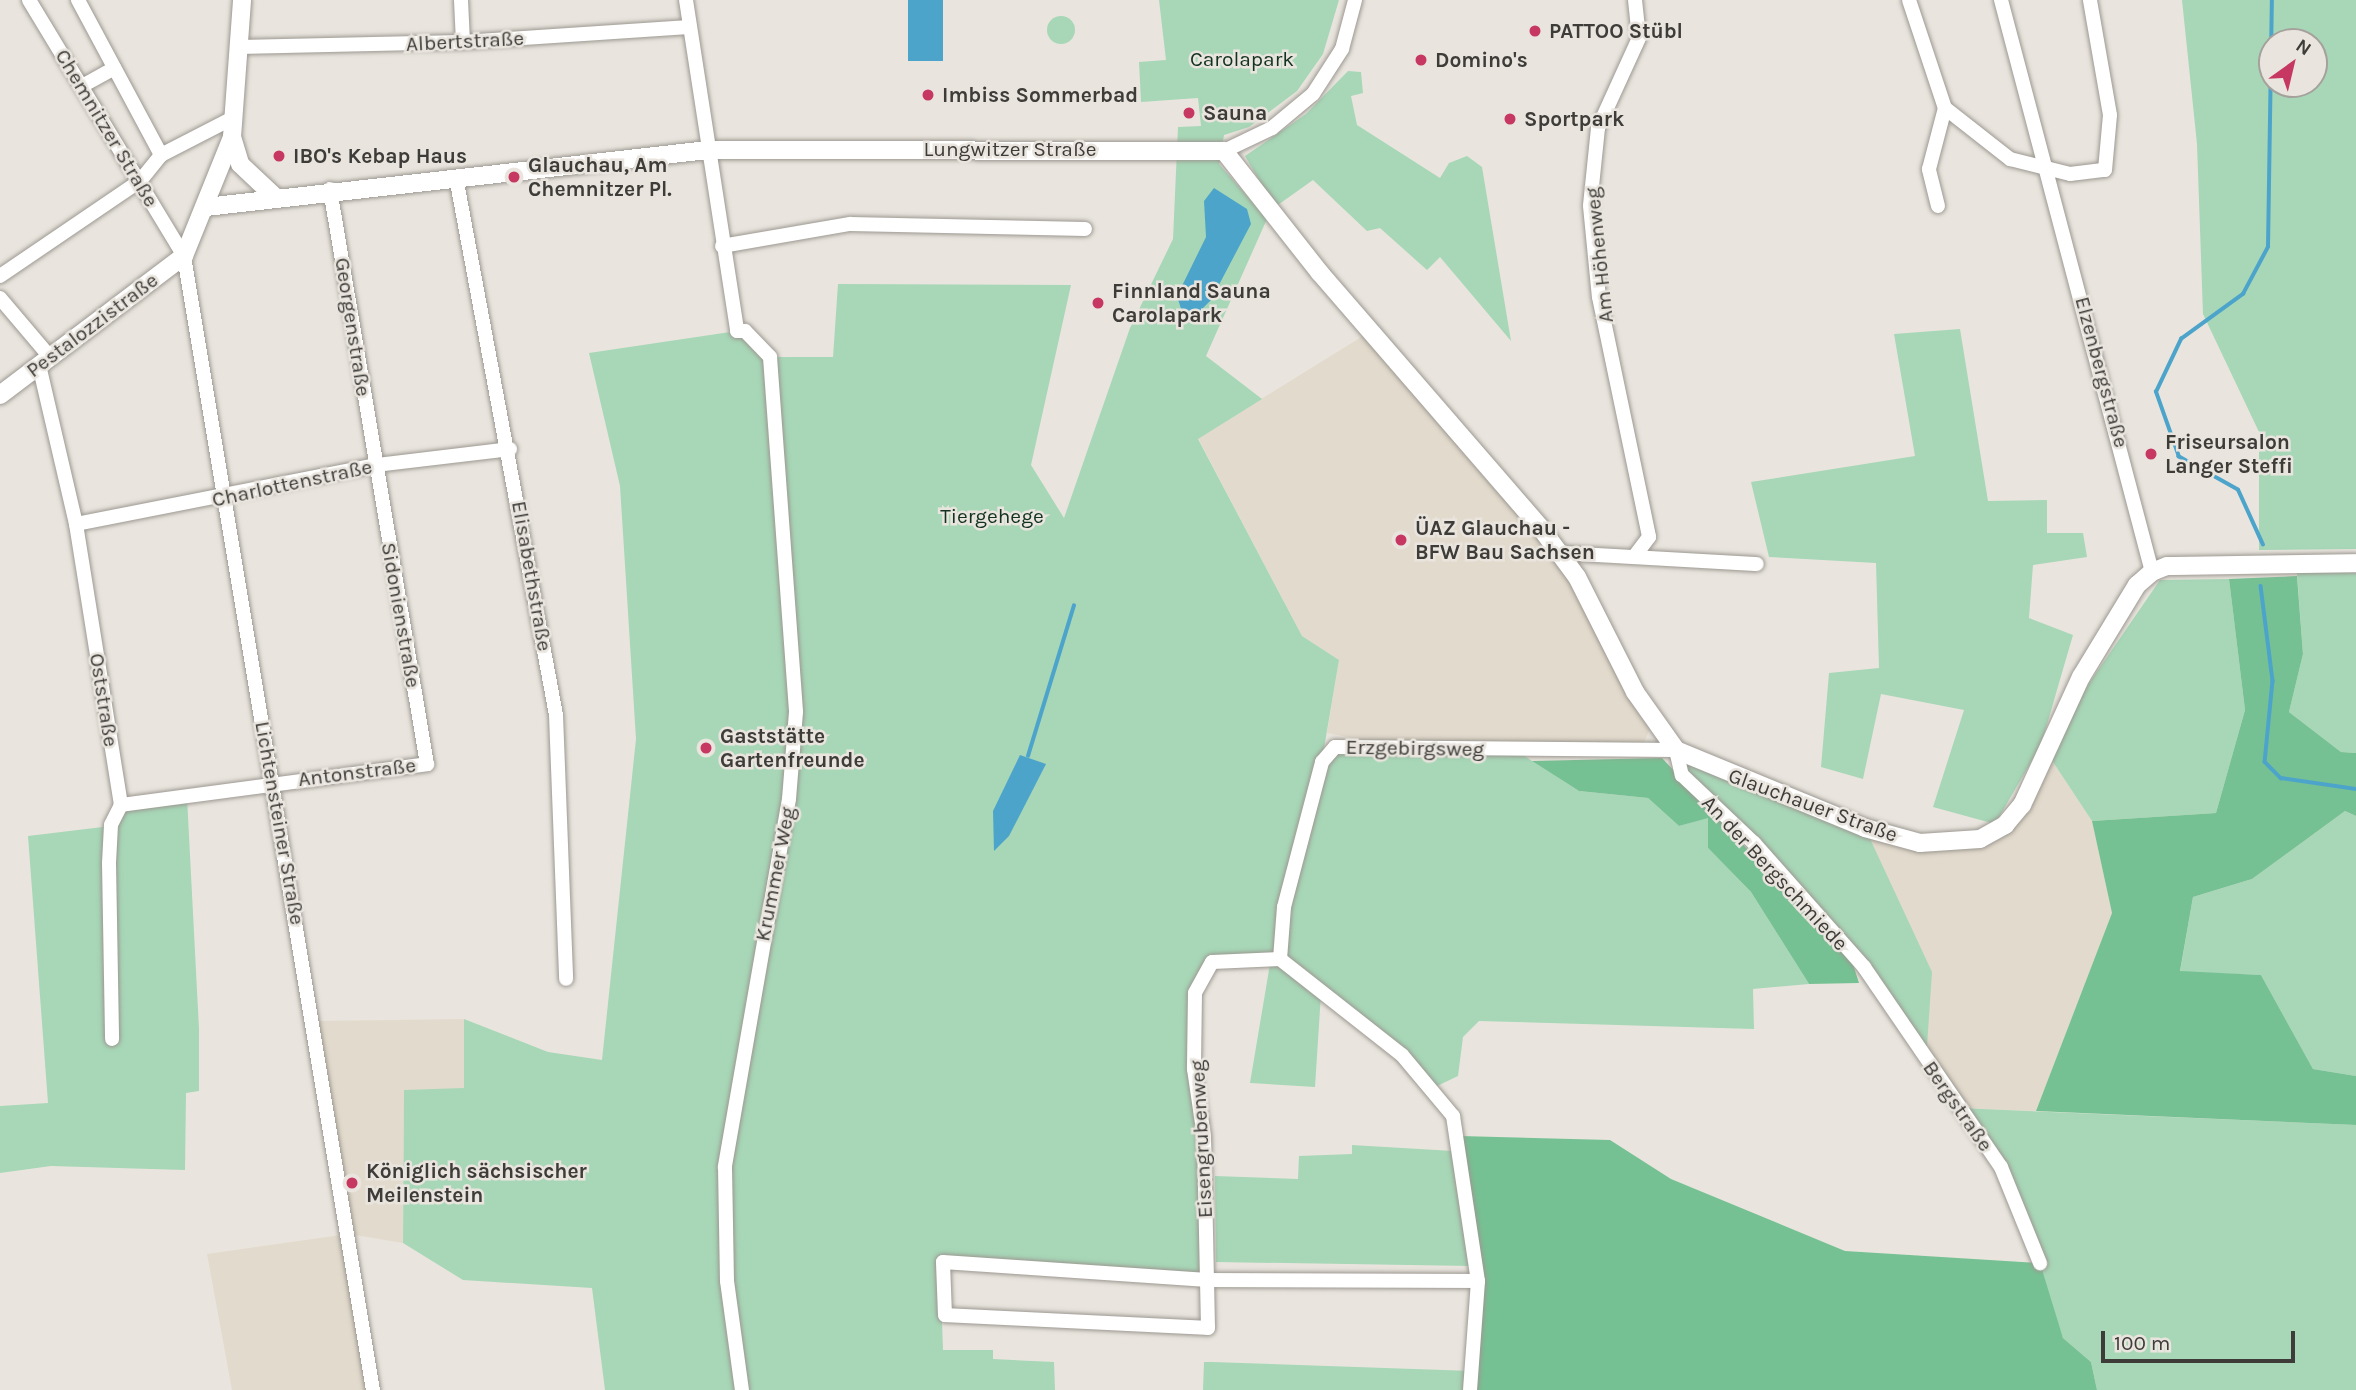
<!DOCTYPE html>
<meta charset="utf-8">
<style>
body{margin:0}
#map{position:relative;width:2356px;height:1390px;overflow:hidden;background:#e9e5de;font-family:Karla,sans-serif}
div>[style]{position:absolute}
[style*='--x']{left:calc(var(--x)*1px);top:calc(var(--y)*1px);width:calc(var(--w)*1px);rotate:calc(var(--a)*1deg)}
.built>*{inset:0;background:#e2dacc}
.green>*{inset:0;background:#a7d7b7}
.round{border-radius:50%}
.forest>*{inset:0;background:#76c193}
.water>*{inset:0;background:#4da4cb;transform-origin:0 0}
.stream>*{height:3.5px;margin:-1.75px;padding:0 1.75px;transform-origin:1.75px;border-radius:1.75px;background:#4da4cb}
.roads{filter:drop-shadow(0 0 2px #9c9891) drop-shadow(0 0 2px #9c9891)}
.minor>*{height:14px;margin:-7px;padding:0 7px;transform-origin:7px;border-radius:7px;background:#fff}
.tertiary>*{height:18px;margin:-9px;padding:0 9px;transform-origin:9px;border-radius:9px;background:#fff}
.dots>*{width:19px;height:19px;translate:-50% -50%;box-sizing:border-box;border:4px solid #e9e5de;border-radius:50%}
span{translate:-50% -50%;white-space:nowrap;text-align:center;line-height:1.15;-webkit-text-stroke:5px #e9e5de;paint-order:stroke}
.poi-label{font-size:21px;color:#3e3c39;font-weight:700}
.left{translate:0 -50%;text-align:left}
.street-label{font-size:21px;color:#3e3c39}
.park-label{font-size:21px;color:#11321f}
.north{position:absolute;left:2258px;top:28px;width:70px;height:70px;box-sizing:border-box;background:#e9e5de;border:2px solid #a5a19c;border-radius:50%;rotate:34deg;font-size:19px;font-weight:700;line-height:28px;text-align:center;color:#3e3c39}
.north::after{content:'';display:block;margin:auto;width:24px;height:32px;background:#c63862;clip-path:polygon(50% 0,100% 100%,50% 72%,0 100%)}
.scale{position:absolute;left:2101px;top:1331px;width:194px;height:32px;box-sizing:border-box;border:4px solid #3e3c39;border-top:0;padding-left:9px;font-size:21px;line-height:24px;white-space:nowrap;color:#3e3c39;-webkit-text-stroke:5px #e9e5de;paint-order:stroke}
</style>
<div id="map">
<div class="built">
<div style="clip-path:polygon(1371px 331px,1540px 527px,1653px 722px,1641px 749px,1374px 742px,1327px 733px,1339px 660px,1302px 636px,1198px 438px)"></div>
<div style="clip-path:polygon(2046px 752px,2092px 821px,2112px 913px,2036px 1111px,1959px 1108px,1926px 1061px,1865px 828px,1920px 843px,2005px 825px)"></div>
<div style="clip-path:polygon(464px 1019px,465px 1089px,404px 1090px,403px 1243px,349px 1234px,373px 1390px,232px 1390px,207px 1254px,348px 1234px,315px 1021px)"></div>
</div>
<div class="green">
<div style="clip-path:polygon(1159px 0,1339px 0,1323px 54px,1297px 91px,1249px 127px,1224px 135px,1219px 164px,1267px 219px,1206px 356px,1262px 399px,1198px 439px,1302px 636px,1339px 660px,1322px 760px,1335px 747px,1515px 750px,1579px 791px,1648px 798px,1679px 826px,1709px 817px,1708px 848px,1751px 892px,1809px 984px,1753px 989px,1754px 1029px,1479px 1021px,1463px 1037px,1458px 1076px,1435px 1087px,1321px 994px,1315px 1087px,1250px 1083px,1270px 964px,1212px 962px,1195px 993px,1204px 1278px,940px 1261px,943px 1350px,993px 1350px,993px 1359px,1054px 1362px,1055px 1390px,605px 1390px,592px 1288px,463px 1280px,403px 1243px,404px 1090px,464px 1088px,464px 1019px,548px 1052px,602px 1060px,636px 739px,620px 486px,589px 353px,737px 331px,770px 357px,833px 357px,838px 284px,1071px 285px,1031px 465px,1064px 518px,1130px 328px,1173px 239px,1178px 127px,1201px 126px,1198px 98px,1141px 102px,1139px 62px,1166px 60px)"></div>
<div style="clip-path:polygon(evenodd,2182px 0,2356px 0,2356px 549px,2259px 550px,2259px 432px,2203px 314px,2197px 144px,2182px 0,2314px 42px,2314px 84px,2272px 84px,2272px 42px,2314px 42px)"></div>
<div class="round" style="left:1047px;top:16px;width:28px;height:28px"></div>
<div style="clip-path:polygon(1348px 71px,1361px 72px,1363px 93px,1351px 96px,1357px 125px,1440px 178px,1449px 163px,1467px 156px,1482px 167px,1511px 341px,1440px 257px,1427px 270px,1380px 228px,1367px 231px,1313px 180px,1275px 207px,1245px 156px,1306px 114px)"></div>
<div style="clip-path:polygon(1960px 329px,1988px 501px,2047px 500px,2047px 533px,2083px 533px,2087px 557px,2033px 565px,2029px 618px,2073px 635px,2041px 745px,1995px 824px,1933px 807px,1964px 710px,1881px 694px,1863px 779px,1821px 767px,1829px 673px,1879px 668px,1876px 563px,1769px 557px,1751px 482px,1915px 456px,1894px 334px)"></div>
<div style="clip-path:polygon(2297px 573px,2356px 573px,2356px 753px,2341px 752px,2289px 712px,2303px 654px)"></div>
<div style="clip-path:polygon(2229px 579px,2245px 710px,2216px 813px,2092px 821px,2051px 759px,2083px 692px,2160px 580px)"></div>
<div style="clip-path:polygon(1676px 750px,1865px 828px,1932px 972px,1926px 1061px,1873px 985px,1682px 775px)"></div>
<div style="clip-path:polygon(187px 797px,199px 1029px,199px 1091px,186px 1093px,185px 1170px,51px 1166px,0 1173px,0 1106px,48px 1103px,28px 836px,111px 826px,121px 805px)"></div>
<div style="clip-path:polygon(2345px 811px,2356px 816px,2356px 1076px,2313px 1069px,2261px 975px,2180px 972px,2193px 897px,2252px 879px)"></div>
<div style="clip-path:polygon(1959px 1108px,2356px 1125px,2356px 1390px,2097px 1390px,2091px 1362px,2063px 1338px,2001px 1167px)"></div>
<div style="clip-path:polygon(1352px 1145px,1453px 1151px,1471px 1266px,1216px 1262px,1215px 1176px,1298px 1179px,1299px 1156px,1352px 1154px)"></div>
<div style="clip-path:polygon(1204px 1362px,1212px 1362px,1472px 1371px,1470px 1390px,1203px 1390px)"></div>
</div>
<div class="forest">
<div style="clip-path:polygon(2297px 576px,2303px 654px,2289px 712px,2341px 752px,2356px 753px,2356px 816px,2345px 811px,2252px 879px,2193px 897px,2180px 971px,2261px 975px,2313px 1069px,2356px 1076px,2356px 1125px,2036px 1111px,2112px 913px,2092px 821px,2216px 813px,2245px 710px,2229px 579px)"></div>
<div style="clip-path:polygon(1662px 758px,1852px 961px,1859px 983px,1809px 984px,1751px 892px,1708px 848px,1708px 818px,1679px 826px,1648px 798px,1579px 791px,1532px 761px)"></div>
<div style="clip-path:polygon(1460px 1136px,1610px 1140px,1671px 1179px,1845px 1251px,2040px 1263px,2063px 1338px,2091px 1362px,2097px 1390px,1470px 1390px,1478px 1281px)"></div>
</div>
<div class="water">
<div style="left:908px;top:0;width:35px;height:61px"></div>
<div style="clip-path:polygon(1214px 188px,1247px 209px,1251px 224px,1211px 300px,1196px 315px,1183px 315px,1177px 296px,1206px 237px,1204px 201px)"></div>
<div style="clip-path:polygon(1020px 755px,1046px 764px,1009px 836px,994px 851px,993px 811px)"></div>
</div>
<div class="stream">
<div style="--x:2263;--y:545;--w:60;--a:-114.4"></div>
<div style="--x:2238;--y:490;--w:68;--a:-150.8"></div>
<div style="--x:2179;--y:457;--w:69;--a:-109.5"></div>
<div style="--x:2156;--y:392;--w:59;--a:-64.7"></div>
<div style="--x:2181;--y:339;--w:77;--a:-36"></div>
<div style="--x:2243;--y:294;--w:53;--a:-62"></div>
<div style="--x:2268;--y:247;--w:247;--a:-89.1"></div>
<div style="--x:2261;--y:586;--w:96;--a:82.8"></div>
<div style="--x:2273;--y:681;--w:81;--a:95.6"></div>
<div style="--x:2265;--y:762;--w:23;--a:45"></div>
<div style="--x:2281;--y:778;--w:76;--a:8.3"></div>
<div style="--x:1028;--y:756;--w:157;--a:-73"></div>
</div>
<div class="roads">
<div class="minor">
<div style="--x:29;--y:0;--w:299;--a:58.8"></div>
<div style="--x:184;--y:256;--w:1150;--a:80.54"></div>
<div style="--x:78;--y:0;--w:176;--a:61.8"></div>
<div style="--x:461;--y:0;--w:42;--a:87.3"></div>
<div style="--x:686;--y:0;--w:335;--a:81.2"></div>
<div style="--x:737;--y:331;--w:8;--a:0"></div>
<div style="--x:745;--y:331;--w:36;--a:46"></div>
<div style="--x:770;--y:357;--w:356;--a:85.8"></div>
<div style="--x:796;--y:712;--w:87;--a:94.6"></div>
<div style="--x:789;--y:799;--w:374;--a:99.9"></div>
<div style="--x:725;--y:1167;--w:114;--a:89"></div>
<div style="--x:727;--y:1281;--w:110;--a:82.2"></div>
<div style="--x:1635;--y:0;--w:38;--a:84"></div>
<div style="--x:1639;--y:38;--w:99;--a:114.5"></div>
<div style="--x:1598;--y:128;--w:78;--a:95.9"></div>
<div style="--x:1590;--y:206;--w:91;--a:84.4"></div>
<div style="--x:1599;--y:297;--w:245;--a:78.2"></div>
<div style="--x:1649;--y:537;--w:21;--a:127"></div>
<div style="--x:1909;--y:0;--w:114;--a:71.6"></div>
<div style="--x:1945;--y:108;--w:83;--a:38.1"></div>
<div style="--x:2010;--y:159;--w:62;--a:14"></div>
<div style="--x:2070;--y:174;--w:35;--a:-7"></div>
<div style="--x:2105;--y:170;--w:55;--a:-84.8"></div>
<div style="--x:2110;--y:115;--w:117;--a:-99.9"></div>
<div style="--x:2001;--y:0;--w:592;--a:75.21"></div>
<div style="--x:239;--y:47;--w:224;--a:-1.3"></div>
<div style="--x:463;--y:42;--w:227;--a:-3.8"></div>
<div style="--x:82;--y:86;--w:37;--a:-29"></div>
<div style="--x:1224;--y:151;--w:53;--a:-25.6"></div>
<div style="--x:1272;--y:128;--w:53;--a:-39.7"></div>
<div style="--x:1313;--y:94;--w:54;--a:-57.2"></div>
<div style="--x:1342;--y:49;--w:51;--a:-75.1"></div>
<div style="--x:456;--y:177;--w:547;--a:79.47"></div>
<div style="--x:556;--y:715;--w:264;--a:87.8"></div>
<div style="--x:1938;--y:206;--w:38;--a:-104"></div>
<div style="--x:1929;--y:169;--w:63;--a:-75.3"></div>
<div style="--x:722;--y:246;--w:130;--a:-9.8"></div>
<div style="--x:850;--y:224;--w:235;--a:1.2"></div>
<div style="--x:0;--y:276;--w:169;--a:-34.2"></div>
<div style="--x:140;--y:181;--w:33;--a:-51"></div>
<div style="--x:161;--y:155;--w:83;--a:-27.2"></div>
<div style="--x:0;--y:298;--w:77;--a:49.7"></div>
<div style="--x:39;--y:365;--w:163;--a:76.9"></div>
<div style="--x:76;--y:524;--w:285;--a:80.9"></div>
<div style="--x:121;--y:805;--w:22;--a:117"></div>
<div style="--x:111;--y:825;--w:38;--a:93"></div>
<div style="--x:109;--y:863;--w:176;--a:89"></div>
<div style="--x:76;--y:524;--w:306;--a:-11.1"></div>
<div style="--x:376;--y:465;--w:135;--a:-6.8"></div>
<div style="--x:1560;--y:553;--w:197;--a:3.2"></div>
<div style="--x:121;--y:805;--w:309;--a:-7.6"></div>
<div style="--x:427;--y:764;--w:583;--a:-99.58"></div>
<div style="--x:1280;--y:959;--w:68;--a:177.5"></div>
<div style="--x:1212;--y:962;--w:35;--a:119"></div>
<div style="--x:1195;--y:993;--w:76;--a:90.8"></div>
<div style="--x:1194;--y:1069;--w:69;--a:81.6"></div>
<div style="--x:1204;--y:1137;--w:143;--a:88.8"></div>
<div style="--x:1207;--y:1280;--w:48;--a:88.8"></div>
<div style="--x:1208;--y:1328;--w:263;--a:-177.2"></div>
<div style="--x:945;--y:1315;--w:53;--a:-92.2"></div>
<div style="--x:943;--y:1262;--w:265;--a:3.9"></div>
<div style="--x:1207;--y:1280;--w:271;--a:0.2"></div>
<div style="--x:1280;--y:959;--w:52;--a:-85.6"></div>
<div style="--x:1284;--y:907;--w:150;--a:-75.3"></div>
<div style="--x:1322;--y:762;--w:20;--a:-49"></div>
<div style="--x:1335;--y:747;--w:341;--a:0.5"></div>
<div style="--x:1676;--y:750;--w:26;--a:77"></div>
<div style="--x:1682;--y:775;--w:99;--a:43.4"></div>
<div style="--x:1754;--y:843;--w:166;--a:48.4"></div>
<div style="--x:1864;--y:967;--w:242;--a:55.6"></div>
<div style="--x:2001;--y:1167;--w:104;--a:67.9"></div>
<div style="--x:1280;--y:959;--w:155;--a:38.2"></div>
<div style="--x:1402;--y:1055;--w:80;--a:50.1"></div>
<div style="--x:1453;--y:1116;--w:167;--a:81.4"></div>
<div style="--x:1478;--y:1281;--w:109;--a:94.2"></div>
</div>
<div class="tertiary">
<div style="--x:232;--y:137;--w:28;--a:73"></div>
<div style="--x:240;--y:164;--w:48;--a:43.3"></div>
<div style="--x:206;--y:207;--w:505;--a:-6.48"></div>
<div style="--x:708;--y:150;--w:516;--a:0.11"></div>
<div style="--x:1224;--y:151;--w:155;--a:51.8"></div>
<div style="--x:1320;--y:273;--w:336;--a:49.1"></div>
<div style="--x:1540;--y:527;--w:62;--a:53.5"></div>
<div style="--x:1577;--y:577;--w:129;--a:63.2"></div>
<div style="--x:1635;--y:692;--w:71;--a:54.7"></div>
<div style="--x:1676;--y:750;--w:204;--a:22.4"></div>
<div style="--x:1865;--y:828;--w:57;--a:15.3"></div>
<div style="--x:1920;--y:843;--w:60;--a:-3.8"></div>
<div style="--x:1980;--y:839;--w:29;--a:-29"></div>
<div style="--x:2005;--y:825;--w:26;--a:-50"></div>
<div style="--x:2022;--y:805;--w:141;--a:-65.3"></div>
<div style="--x:2081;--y:677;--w:108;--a:-58.7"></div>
<div style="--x:2137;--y:585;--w:20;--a:-41"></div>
<div style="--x:2152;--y:572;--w:16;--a:-22"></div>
<div style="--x:2167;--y:566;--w:189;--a:-0.9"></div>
<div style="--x:0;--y:395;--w:231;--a:-37.1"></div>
<div style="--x:184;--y:256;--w:128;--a:-68"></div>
<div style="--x:232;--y:137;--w:137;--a:-85.8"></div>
</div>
</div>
<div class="dots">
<div style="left:1535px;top:31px;background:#c63862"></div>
<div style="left:1421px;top:60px;background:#c63862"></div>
<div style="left:928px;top:95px;background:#c63862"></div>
<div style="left:1189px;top:113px;background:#c63862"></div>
<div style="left:1510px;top:119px;background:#c63862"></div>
<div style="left:279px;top:156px;background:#c63862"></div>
<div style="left:514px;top:177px;background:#c63862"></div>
<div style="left:1098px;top:303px;background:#c63862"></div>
<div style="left:2151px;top:454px;background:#c63862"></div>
<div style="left:1401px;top:540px;background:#c63862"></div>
<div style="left:706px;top:748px;background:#c63862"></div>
<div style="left:352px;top:1183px;background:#c63862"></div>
</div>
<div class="poi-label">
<span class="left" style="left:1549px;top:31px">PATTOO Stübl</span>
<span class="left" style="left:1435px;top:60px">Domino's</span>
<span class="left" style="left:942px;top:95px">Imbiss Sommerbad</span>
<span class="left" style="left:1203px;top:113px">Sauna</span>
<span class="left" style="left:1524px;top:119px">Sportpark</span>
<span class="left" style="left:293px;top:156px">IBO's Kebap Haus</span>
<span class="left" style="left:528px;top:177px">Glauchau, Am<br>Chemnitzer Pl.</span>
<span class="left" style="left:1112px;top:303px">Finnland Sauna<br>Carolapark</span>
<span class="left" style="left:2165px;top:454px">Friseursalon<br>Langer Steffi</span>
<span class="left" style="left:1415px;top:540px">ÜAZ Glauchau -<br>BFW Bau Sachsen</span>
<span class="left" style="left:720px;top:748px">Gaststätte<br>Gartenfreunde</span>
<span class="left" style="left:366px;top:1183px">Königlich sächsischer<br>Meilenstein</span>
</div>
<div class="street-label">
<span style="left:465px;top:41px;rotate:-3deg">Albertstraße</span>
<span style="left:107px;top:128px;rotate:59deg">Chemnitzer Straße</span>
<span style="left:1010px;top:149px">Lungwitzer Straße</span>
<span style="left:1599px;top:255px;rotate:-96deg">Am Höhenweg</span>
<span style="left:92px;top:325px;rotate:-37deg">Pestalozzistraße</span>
<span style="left:353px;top:327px;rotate:81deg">Georgenstraße</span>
<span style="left:2102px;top:372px;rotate:75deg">Elzenbergstraße</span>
<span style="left:292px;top:483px;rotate:-12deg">Charlottenstraße</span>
<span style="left:532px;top:576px;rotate:80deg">Elisabethstraße</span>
<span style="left:401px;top:615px;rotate:80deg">Sidonienstraße</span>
<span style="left:104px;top:700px;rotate:81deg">Oststraße</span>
<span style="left:1415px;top:748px;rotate:1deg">Erzgebirgsweg</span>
<span style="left:357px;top:772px;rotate:-7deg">Antonstraße</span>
<span style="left:1813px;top:805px;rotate:20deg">Glauchauer Straße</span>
<span style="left:280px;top:823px;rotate:80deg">Lichtensteiner Straße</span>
<span style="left:1775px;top:873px;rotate:47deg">An der Bergschmiede</span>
<span style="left:775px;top:874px;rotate:-79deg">Krummer Weg</span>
<span style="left:1958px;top:1106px;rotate:55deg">Bergstraße</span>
<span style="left:1201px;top:1139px;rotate:-93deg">Eisengrubenweg</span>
</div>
<div class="park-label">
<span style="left:1242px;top:59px">Carolapark</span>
<span style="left:992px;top:516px">Tiergehege</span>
</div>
<div class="north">N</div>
<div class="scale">100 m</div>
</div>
